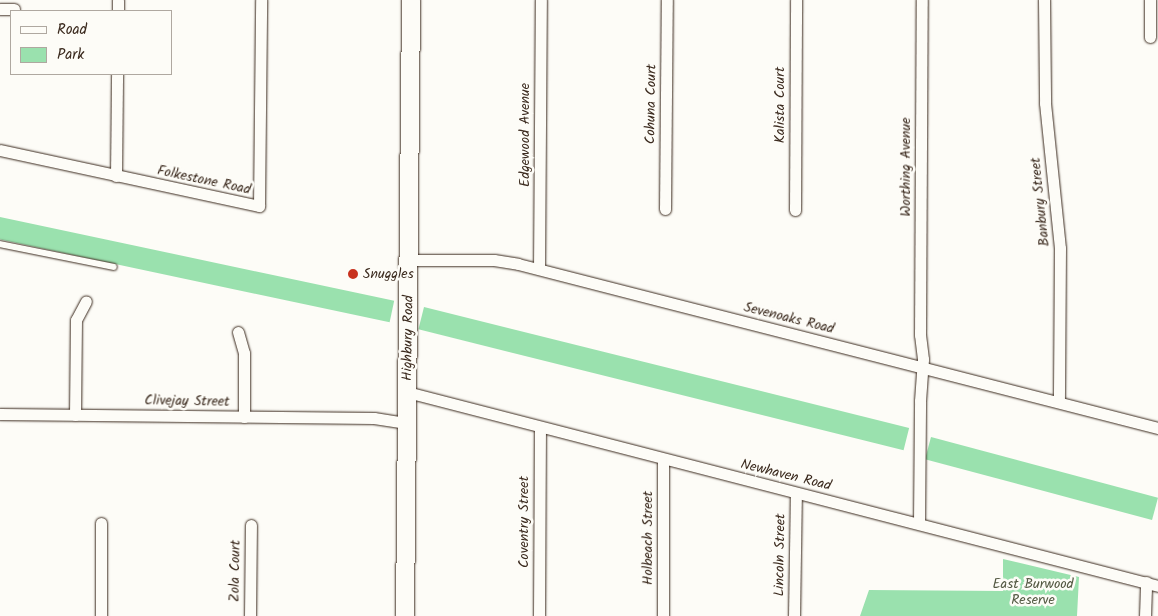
<!DOCTYPE html>
<style>
body{margin:0}
#map{position:relative;width:1158px;height:616px;overflow:hidden;background:#fdfcf7;font-family:Kalam,sans-serif}
div>[style]{position:absolute}
[style*='--x']{left:calc(var(--x)*1px);top:calc(var(--y)*1px);width:calc(var(--w)*1px);rotate:calc(var(--a)*1deg)}
.green>*{inset:0;background:#9ae1ae;transform-origin:0 0}
.roads{filter:drop-shadow(0 0 1px #3b2a1e) drop-shadow(0 0 1px #3b2a1e)}
.lane>*{height:5.5px;margin:-2.75px;padding:0 2.75px;transform-origin:2.75px;border-radius:2.75px;background:#fdfcf7}
.street>*{height:11px;margin:-5.5px;padding:0 5.5px;transform-origin:5.5px;border-radius:5.5px;background:#fdfcf7}
.primary>*{height:18px;margin:-9px;padding:0 9px;transform-origin:9px;border-radius:9px;background:#fdfcf7}
.dots>*{width:14px;height:14px;translate:-50% -50%;box-sizing:border-box;border:2px solid #fdfcf7;border-radius:50%}
span{translate:-50% -50%;white-space:nowrap;text-align:center;line-height:1.15;-webkit-text-stroke:5px #fdfcf7;paint-order:stroke}
.street-label{font-size:14px;color:#3b2a1e}
.poi-label{font-size:14px;color:#3b2a1e}
.left{translate:0 -50%;text-align:left}
.park-label{font-size:14px;color:#535842}
.legend{position:absolute;left:10px;top:10px;width:162px;height:65px;box-sizing:border-box;background:#fdfcf7;border:1px solid #afa8a0;margin:0;padding:6px 9px;list-style:none;font-size:15px;color:#3b2a1e}
.legend li{display:flex;align-items:center;gap:10px;height:25px}
.legend b{width:25px;border:1px solid #afa8a0}
</style>
<div id="map">
<div class="green">
<div style="left:0;top:217px;width:403px;height:22px;rotate:12deg"></div>
<div style="left:424px;top:307px;width:500px;height:23px;rotate:14deg"></div>
<div style="left:931px;top:437px;width:235px;height:23px;rotate:15deg"></div>
<div style="clip-path:polygon(1003px 559px,1079px 577px,1077px 616px,860px 616px,869px 590px,1003px 591px)"></div>
</div>
<div class="roads">
<div class="lane">
<div style="--x:0;--y:244;--w:116;--a:11.4"></div>
</div>
<div class="street">
<div style="--x:1044;--y:0;--w:103;--a:89.4"></div>
<div style="--x:1045;--y:103;--w:146;--a:84.1"></div>
<div style="--x:1060;--y:248;--w:154;--a:90.4"></div>
<div style="--x:1150;--y:0;--w:37;--a:90"></div>
<div style="--x:0;--y:9;--w:14;--a:0"></div>
<div style="--x:118;--y:11;--w:11;--a:-90"></div>
<div style="--x:0;--y:150;--w:265;--a:12.2"></div>
<div style="--x:259;--y:206;--w:206;--a:-89.4"></div>
<div style="--x:116;--y:176;--w:102;--a:-89.4"></div>
<div style="--x:665;--y:209;--w:209;--a:-89.5"></div>
<div style="--x:795;--y:210;--w:210;--a:-89.7"></div>
<div style="--x:409;--y:260;--w:85;--a:0"></div>
<div style="--x:494;--y:260;--w:24;--a:9"></div>
<div style="--x:518;--y:264;--w:661;--a:14.37"></div>
<div style="--x:539;--y:269;--w:269;--a:-89.6"></div>
<div style="--x:238;--y:332;--w:22;--a:74"></div>
<div style="--x:244;--y:353;--w:64;--a:90"></div>
<div style="--x:407;--y:392;--w:776;--a:14.48"></div>
<div style="--x:0;--y:414;--w:374;--a:0.6"></div>
<div style="--x:374;--y:418;--w:33;--a:9"></div>
<div style="--x:75;--y:415;--w:95;--a:-89.4"></div>
<div style="--x:76;--y:320;--w:21;--a:-62"></div>
<div style="--x:101;--y:523;--w:93;--a:90"></div>
<div style="--x:919;--y:523;--w:122;--a:-89.5"></div>
<div style="--x:920;--y:401;--w:42;--a:-85.9"></div>
<div style="--x:923;--y:359;--w:24;--a:-97"></div>
<div style="--x:920;--y:335;--w:335;--a:-89.7"></div>
<div style="--x:250;--y:616;--w:91;--a:-89.4"></div>
<div style="--x:539;--y:616;--w:189;--a:-89.7"></div>
<div style="--x:663;--y:616;--w:156;--a:-90"></div>
<div style="--x:794;--y:616;--w:123;--a:-89.1"></div>
<div style="--x:1145;--y:616;--w:34;--a:-88"></div>
</div>
<div class="primary">
<div style="--x:405;--y:616;--w:616;--a:-89.44"></div>
</div>
</div>
<div class="dots">
<div style="left:353px;top:274px;background:#c8321e"></div>
</div>
<div class="street-label">
<span style="left:651px;top:104px;rotate:-89deg">Cohuna Court</span>
<span style="left:780px;top:105px;rotate:-90deg">Kalista Court</span>
<span style="left:525px;top:135px;rotate:-90deg">Edgewood Avenue</span>
<span style="left:906px;top:167px;rotate:-90deg">Worthing Avenue</span>
<span style="left:204px;top:180px;rotate:12deg">Folkestone Road</span>
<span style="left:1040px;top:202px;rotate:-96deg">Banbury Street</span>
<span style="left:789px;top:318px;rotate:14deg">Sevenoaks Road</span>
<span style="left:408px;top:338px;rotate:-89deg">Highbury Road</span>
<span style="left:187px;top:401px;rotate:1deg">Clivejay Street</span>
<span style="left:786px;top:475px;rotate:14deg">Newhaven Road</span>
<span style="left:524px;top:522px;rotate:-90deg">Coventry Street</span>
<span style="left:648px;top:538px;rotate:-90deg">Holbeach Street</span>
<span style="left:780px;top:555px;rotate:-89deg">Lincoln Street</span>
<span style="left:235px;top:571px;rotate:-89deg">Zola Court</span>
</div>
<div class="poi-label">
<span class="left" style="left:363px;top:274px">Snuggles</span>
</div>
<div class="park-label">
<span style="left:1033px;top:592px">East Burwood<br>Reserve</span>
</div>
<ul class="legend">
<li><b style="height:6px;background:#fdfcf7"></b>Road</li>
<li><b style="height:14px;background:#9ae1ae"></b>Park</li>
</ul>
</div>
